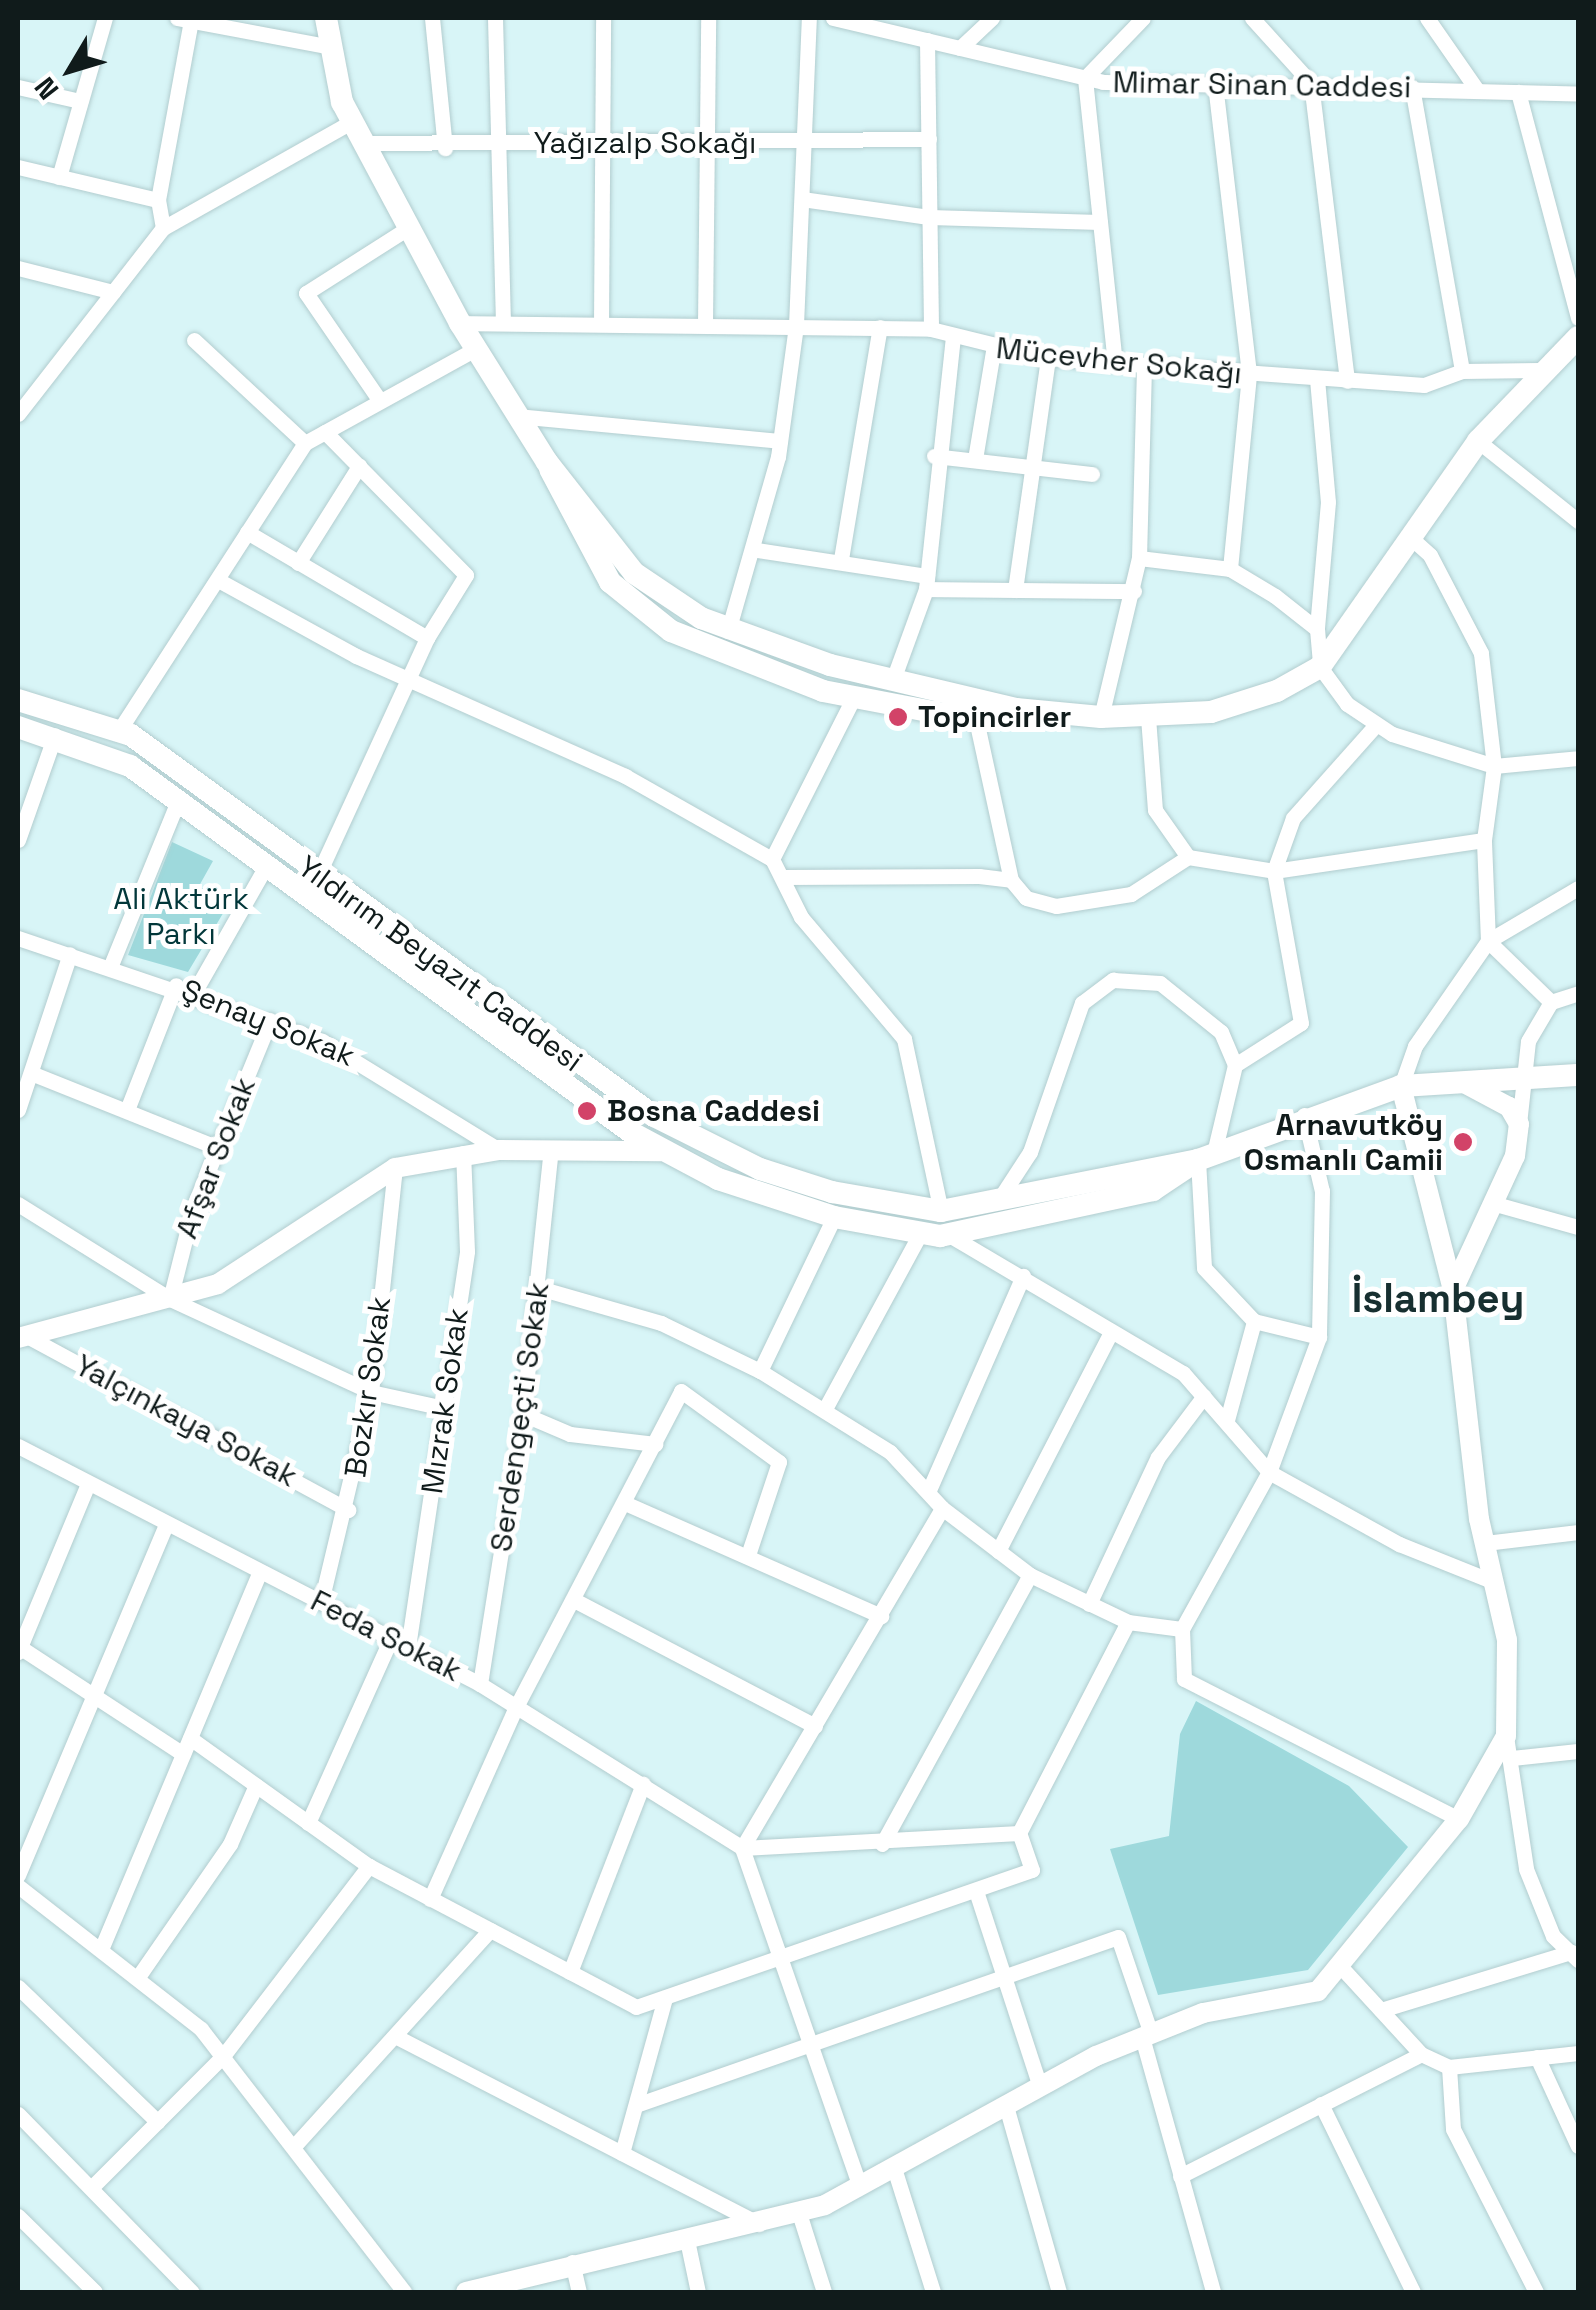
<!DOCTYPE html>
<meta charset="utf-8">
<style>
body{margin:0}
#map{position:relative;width:1596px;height:2310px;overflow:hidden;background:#d8f5f7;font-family:"Space Grotesk",sans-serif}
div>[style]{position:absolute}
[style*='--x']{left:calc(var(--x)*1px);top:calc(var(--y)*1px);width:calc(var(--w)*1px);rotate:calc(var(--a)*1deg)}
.green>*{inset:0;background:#9ed9dc}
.roads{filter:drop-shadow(0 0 2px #b2cdcf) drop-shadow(0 0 2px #b2cdcf)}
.minor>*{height:15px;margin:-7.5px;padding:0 7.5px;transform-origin:7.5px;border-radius:7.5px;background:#fff}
.tertiary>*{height:20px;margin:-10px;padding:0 10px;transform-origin:10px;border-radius:10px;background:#fff}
.secondary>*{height:22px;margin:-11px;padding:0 11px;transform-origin:11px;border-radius:11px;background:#fff}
.dots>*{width:28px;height:28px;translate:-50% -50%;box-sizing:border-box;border:5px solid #fff;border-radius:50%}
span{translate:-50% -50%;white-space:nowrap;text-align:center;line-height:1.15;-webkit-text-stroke:10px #fff;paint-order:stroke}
.street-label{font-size:30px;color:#101b1b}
.poi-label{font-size:30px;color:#101b1b;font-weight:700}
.left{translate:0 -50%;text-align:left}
.right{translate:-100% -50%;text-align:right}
.park-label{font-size:30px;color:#02373a}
.district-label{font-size:40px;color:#172f30;font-weight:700}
.frame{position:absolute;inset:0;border:20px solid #101b1b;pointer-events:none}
.north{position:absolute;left:20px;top:20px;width:100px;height:100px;-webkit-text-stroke:8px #fff;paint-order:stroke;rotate:232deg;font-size:28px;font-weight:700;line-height:40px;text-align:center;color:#101b1b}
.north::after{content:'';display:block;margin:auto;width:35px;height:45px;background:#101b1b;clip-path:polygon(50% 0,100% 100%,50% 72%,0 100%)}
</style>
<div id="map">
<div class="green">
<div style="clip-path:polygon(172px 842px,213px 861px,199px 886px,228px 905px,188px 972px,128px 955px)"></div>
<div style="clip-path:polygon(1196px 1701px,1349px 1786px,1408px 1847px,1308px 1970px,1158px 1995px,1110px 1849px,1169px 1836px,1180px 1734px)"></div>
</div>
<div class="roads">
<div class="minor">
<div style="--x:177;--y:18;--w:153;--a:10.6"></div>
<div style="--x:432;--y:18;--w:131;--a:84.3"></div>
<div style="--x:495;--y:18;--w:301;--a:88.5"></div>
<div style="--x:833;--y:18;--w:277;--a:13.3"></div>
<div style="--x:1103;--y:82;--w:475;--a:1.4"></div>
<div style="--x:1252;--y:18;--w:88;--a:47.8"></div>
<div style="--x:1311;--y:83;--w:300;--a:83.1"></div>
<div style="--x:1427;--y:18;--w:88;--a:55.2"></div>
<div style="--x:927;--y:40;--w:289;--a:89.2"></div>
<div style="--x:960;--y:48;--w:44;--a:-43.2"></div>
<div style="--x:1215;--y:84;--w:293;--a:83.3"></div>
<div style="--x:1249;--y:375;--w:195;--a:95.6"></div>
<div style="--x:18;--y:87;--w:64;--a:12.7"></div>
<div style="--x:1412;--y:87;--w:288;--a:80"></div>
<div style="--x:1518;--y:92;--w:234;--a:75.1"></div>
<div style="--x:361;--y:143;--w:568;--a:-0.4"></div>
<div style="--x:18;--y:167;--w:144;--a:13.3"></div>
<div style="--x:59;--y:177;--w:166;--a:-73.9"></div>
<div style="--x:802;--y:199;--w:128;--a:8.1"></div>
<div style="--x:929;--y:217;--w:171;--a:1.7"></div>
<div style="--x:163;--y:228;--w:216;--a:-29.4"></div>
<div style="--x:18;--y:268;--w:98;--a:14.2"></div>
<div style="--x:460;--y:323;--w:471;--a:0.7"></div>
<div style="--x:931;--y:329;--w:121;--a:13.9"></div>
<div style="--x:1048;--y:358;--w:377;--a:4.1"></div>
<div style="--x:1424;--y:385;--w:40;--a:-20.2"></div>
<div style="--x:1462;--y:371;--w:77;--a:-0.7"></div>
<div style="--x:601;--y:323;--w:305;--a:-89.6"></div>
<div style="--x:705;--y:324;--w:306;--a:-89.4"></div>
<div style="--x:194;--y:340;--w:151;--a:42.9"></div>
<div style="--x:1115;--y:364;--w:288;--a:-96"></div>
<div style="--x:1085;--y:78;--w:83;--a:-46"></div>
<div style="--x:1317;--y:379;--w:123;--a:84.9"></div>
<div style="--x:1328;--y:502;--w:127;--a:95"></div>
<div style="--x:380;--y:401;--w:131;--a:-124.4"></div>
<div style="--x:306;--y:293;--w:121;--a:-32.5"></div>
<div style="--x:18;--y:414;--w:236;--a:-52.1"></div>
<div style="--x:163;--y:228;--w:28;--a:-100"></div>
<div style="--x:158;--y:200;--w:183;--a:-79.6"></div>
<div style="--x:516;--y:416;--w:265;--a:5.4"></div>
<div style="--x:1478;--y:441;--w:128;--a:38.7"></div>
<div style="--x:934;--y:456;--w:159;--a:6.5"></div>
<div style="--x:975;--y:459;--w:109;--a:-80.5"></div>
<div style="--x:247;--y:532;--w:209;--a:30.5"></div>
<div style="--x:757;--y:550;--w:172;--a:8.7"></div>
<div style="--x:1139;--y:558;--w:92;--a:6.9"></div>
<div style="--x:1230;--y:569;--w:52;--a:31"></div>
<div style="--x:1275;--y:596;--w:53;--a:38.2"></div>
<div style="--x:1317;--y:629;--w:38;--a:85"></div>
<div style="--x:1320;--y:667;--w:46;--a:53.9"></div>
<div style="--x:1347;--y:704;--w:54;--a:33.7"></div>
<div style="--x:1392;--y:734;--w:107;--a:17.4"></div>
<div style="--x:1494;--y:766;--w:84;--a:-5.4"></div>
<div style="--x:841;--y:559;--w:235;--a:-80.5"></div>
<div style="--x:298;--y:563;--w:115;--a:-57.8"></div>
<div style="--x:218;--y:580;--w:158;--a:28.8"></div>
<div style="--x:356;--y:656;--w:295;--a:24"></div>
<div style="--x:625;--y:776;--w:169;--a:29.5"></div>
<div style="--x:772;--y:859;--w:65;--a:63.4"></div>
<div style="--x:801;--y:917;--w:160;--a:49.8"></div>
<div style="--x:904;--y:1039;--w:176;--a:77.9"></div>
<div style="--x:926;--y:589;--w:208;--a:0.6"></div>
<div style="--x:1015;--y:590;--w:234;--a:-81.9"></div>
<div style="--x:728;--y:631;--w:181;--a:-74"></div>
<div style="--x:778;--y:457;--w:133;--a:-82.2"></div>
<div style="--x:796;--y:325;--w:307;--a:-87.6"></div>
<div style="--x:894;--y:677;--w:94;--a:-70"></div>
<div style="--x:926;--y:589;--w:254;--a:-83.9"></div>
<div style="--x:975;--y:715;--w:169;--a:77.7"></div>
<div style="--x:1101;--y:717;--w:163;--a:-76.6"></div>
<div style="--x:1139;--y:558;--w:192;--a:-88.5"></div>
<div style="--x:1148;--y:717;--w:93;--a:85.7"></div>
<div style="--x:1155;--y:810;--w:57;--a:54.9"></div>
<div style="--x:1188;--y:857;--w:87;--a:9.2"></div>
<div style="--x:1274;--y:871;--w:212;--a:-8.4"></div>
<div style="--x:120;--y:729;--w:341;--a:-57.1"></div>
<div style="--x:305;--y:443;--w:194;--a:-28.9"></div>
<div style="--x:18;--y:840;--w:111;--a:-70.6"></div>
<div style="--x:772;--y:859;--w:182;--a:-63.2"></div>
<div style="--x:318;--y:875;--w:261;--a:-65.3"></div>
<div style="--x:427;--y:638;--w:74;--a:-58.2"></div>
<div style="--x:466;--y:575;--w:201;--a:-134.6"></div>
<div style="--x:783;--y:877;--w:196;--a:-0.3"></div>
<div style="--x:979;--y:876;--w:32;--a:7"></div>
<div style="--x:1011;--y:880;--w:23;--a:50"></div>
<div style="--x:1026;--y:898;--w:31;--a:15"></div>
<div style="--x:1056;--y:906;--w:76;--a:-9.1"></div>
<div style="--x:1131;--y:894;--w:68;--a:-33"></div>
<div style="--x:1578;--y:888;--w:104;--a:149.5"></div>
<div style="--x:1488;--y:941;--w:88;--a:44.1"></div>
<div style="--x:1551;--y:1002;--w:28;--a:-18"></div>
<div style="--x:18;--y:938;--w:321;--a:18.7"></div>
<div style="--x:322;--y:1041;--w:208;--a:31.6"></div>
<div style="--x:111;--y:965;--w:175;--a:-67.8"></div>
<div style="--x:195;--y:991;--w:142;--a:-60.4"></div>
<div style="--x:31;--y:1073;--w:199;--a:21.8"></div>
<div style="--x:1401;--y:1086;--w:42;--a:-70.7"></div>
<div style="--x:1415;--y:1046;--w:128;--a:-55.2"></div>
<div style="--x:1488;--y:941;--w:101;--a:-92.3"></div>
<div style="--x:1484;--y:840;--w:75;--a:-82.3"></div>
<div style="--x:1494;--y:766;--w:114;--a:-96.6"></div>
<div style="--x:1481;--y:653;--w:110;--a:-117.5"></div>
<div style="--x:1430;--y:555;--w:25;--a:-138"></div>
<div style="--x:18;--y:1110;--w:164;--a:-71.6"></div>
<div style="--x:127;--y:1110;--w:134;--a:-68.6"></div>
<div style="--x:1304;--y:1115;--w:78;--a:76.7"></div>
<div style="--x:1322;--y:1191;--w:146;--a:91.2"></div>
<div style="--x:1319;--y:1337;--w:144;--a:110.3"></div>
<div style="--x:1269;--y:1472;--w:179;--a:119"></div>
<div style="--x:1182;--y:1629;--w:50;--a:87.7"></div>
<div style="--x:1184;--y:1679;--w:309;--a:27"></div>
<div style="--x:1519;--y:1124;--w:83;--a:-83.8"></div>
<div style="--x:1528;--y:1041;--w:45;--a:-59.5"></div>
<div style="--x:1214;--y:1153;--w:90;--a:-76.6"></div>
<div style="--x:1235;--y:1065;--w:78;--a:-32.5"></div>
<div style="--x:1301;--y:1023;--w:154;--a:-100.1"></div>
<div style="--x:1274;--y:871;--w:56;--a:-70.3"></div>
<div style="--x:1293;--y:818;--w:125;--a:-48.3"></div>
<div style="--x:1198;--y:1160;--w:108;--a:86.8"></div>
<div style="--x:1204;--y:1268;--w:73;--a:46.7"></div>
<div style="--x:1254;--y:1321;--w:67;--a:13.8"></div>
<div style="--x:998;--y:1201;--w:59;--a:-56.9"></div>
<div style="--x:1030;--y:1152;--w:158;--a:-70.8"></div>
<div style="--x:1082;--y:1003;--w:39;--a:-37"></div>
<div style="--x:1113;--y:980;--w:47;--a:3.7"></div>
<div style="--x:1160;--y:983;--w:78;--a:38.8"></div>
<div style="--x:1221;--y:1032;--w:36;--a:67"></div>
<div style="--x:1492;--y:1203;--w:89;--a:15.6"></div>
<div style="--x:18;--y:1204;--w:179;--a:32"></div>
<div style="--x:170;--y:1299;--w:221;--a:24.8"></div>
<div style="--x:371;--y:1392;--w:75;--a:12.4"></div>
<div style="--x:951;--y:1236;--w:269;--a:30.6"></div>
<div style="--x:1183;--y:1373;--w:131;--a:49"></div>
<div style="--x:1269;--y:1472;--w:149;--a:29"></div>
<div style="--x:1399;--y:1544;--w:102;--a:21.8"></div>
<div style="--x:539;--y:1288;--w:127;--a:16"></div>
<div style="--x:661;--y:1323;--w:110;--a:25.9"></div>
<div style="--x:760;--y:1371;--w:153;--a:31.9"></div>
<div style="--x:890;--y:1452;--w:76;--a:47.1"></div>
<div style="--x:942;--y:1508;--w:111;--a:37.3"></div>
<div style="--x:1030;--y:1575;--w:109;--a:25.6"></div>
<div style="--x:1128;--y:1622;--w:54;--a:7.4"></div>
<div style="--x:170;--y:1299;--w:94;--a:-75.8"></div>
<div style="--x:193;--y:1208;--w:203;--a:-67.7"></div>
<div style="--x:23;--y:1334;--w:370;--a:28.4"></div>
<div style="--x:760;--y:1371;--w:171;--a:-64.3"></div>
<div style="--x:826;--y:1407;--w:197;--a:-61.5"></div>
<div style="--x:523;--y:1414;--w:51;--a:23.1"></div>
<div style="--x:570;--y:1434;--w:86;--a:6.7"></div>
<div style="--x:1227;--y:1420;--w:103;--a:-74.7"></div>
<div style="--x:18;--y:1446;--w:520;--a:27.26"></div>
<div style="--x:480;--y:1684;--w:309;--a:32"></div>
<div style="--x:929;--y:1490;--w:234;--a:-66.3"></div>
<div style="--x:627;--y:1504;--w:278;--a:23.8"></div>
<div style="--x:1485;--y:1543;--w:94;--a:-6.7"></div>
<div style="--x:998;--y:1551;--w:246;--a:-62.7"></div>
<div style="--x:574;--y:1600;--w:272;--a:27.6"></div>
<div style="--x:321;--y:1602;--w:216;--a:-76.6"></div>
<div style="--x:371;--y:1392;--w:225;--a:-83.9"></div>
<div style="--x:1089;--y:1604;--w:162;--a:-64.9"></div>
<div style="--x:1158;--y:1457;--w:76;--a:-53"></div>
<div style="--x:18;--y:1646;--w:197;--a:33.2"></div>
<div style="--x:408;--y:1647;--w:400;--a:-81.5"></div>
<div style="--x:467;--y:1251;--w:98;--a:-92.3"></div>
<div style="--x:18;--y:1652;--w:182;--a:-67.4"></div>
<div style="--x:480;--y:1684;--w:273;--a:-81"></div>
<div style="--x:523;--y:1414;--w:266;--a:-84"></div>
<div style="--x:1506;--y:1736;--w:134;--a:81.4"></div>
<div style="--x:1526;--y:1869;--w:72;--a:68.1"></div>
<div style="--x:1553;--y:1936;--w:35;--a:44"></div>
<div style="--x:190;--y:1738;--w:220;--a:35.6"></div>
<div style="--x:369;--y:1866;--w:302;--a:27.8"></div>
<div style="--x:636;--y:2007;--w:419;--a:-19.1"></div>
<div style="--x:1032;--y:1870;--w:39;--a:-109"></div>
<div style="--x:1019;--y:1833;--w:277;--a:176.9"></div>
<div style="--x:1512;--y:1758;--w:66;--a:-6.1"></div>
<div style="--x:308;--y:1823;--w:203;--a:-65.8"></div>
<div style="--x:1019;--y:1833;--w:237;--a:-62.7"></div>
<div style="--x:882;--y:1844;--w:307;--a:-61.2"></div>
<div style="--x:742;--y:1848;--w:394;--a:-59.5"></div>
<div style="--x:742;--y:1848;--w:358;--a:70.8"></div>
<div style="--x:18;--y:1875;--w:378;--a:-67.1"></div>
<div style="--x:18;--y:1886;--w:232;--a:38"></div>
<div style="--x:201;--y:2029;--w:332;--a:52.3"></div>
<div style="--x:976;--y:1891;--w:206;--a:71.9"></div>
<div style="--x:430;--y:1899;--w:210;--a:-65.9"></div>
<div style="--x:516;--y:1707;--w:356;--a:-62.4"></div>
<div style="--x:681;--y:1391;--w:121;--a:35.9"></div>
<div style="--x:779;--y:1462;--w:98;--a:108.4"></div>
<div style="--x:102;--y:1947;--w:406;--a:-67.2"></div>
<div style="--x:1341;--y:1967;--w:118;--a:47.4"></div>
<div style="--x:1421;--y:2054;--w:31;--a:25"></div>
<div style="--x:1449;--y:2067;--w:130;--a:-6.2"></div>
<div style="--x:570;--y:1972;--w:202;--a:-68.8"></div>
<div style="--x:138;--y:1977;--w:162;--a:-55.3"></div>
<div style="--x:230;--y:1844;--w:64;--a:-66.2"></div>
<div style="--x:18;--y:1987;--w:194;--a:44"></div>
<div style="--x:1381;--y:2010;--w:199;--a:-17"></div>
<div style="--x:395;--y:2036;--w:410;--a:27.3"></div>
<div style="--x:1142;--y:2037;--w:265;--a:74.4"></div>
<div style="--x:1537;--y:2057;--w:98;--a:65.3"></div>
<div style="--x:1449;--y:2067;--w:62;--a:86.3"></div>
<div style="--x:1453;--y:2129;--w:183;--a:63"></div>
<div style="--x:1321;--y:2104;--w:209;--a:63.9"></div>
<div style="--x:636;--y:2105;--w:510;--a:-19.22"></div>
<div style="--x:1118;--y:1937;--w:102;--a:71.2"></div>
<div style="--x:1006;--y:2106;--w:193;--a:74.1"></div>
<div style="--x:18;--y:2114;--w:249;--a:45.7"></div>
<div style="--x:296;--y:2144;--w:289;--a:-47.8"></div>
<div style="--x:622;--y:2153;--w:161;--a:-74.5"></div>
<div style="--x:894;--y:2168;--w:130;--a:72.5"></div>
<div style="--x:1180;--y:2176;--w:270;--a:-26.8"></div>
<div style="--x:94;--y:2185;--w:182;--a:-45"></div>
<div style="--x:223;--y:2056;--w:240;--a:-52.5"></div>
<div style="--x:799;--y:2213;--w:83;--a:72.4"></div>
<div style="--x:18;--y:2216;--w:108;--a:44.6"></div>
<div style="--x:687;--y:2240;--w:53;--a:78.1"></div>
<div style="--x:572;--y:2262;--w:31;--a:77"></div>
</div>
<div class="tertiary">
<div style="--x:1453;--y:1290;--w:148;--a:-65.2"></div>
<div style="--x:1515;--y:1156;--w:32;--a:-83"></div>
<div style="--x:1519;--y:1124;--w:20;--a:-120"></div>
<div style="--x:1509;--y:1107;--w:51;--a:-151.9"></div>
<div style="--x:18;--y:1338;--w:207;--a:-15.1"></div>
<div style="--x:218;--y:1284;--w:212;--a:-33.2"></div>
<div style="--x:395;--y:1168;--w:106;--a:-9.8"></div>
<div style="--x:499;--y:1150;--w:162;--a:0.4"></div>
<div style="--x:466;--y:2292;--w:369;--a:-13.6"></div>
<div style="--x:825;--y:2205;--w:309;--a:-28.8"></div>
<div style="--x:1096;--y:2056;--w:115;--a:-21.9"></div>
<div style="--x:1203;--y:2013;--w:117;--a:-10.8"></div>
<div style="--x:1318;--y:1991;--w:222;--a:-50.7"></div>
<div style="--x:1459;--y:1819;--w:95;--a:-60.5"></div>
<div style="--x:1506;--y:1736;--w:96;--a:-89.4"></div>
<div style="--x:1507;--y:1640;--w:124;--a:-103"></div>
<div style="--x:1479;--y:1519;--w:230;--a:-96.5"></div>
<div style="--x:1453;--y:1290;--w:211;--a:-104.3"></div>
</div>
<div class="secondary">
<div style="--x:326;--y:18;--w:86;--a:79.2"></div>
<div style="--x:342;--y:102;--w:251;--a:61.9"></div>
<div style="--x:460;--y:323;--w:164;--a:58"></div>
<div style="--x:547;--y:462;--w:141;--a:51.9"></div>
<div style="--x:634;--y:573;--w:81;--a:33.9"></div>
<div style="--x:701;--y:618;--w:137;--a:20"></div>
<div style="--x:830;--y:665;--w:191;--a:13.3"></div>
<div style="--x:1016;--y:709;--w:85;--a:5.4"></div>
<div style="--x:1101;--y:717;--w:110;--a:-2.6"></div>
<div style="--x:1211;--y:712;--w:69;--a:-17.7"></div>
<div style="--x:1277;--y:691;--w:49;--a:-29.2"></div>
<div style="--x:1320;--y:667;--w:276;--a:-55"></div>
<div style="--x:1478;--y:441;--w:144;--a:-46.1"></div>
<div style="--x:550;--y:469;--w:128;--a:62"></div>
<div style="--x:610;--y:582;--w:78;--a:38.8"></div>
<div style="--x:671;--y:631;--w:163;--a:21.5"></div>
<div style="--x:823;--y:691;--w:123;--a:10.8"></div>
<div style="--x:944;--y:714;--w:68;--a:-4.2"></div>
<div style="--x:18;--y:700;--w:118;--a:17.2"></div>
<div style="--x:131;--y:735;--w:647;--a:36.07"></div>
<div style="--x:654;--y:1116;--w:119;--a:26.6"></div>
<div style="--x:760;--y:1169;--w:76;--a:17.7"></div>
<div style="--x:832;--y:1192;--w:111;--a:9.9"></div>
<div style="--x:941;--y:1211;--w:262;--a:-11.2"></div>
<div style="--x:1198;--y:1160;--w:216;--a:-20"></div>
<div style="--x:1401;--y:1086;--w:177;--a:-3.6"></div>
<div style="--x:18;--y:727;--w:119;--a:19.2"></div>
<div style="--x:130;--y:766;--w:622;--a:36.17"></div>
<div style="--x:632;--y:1133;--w:98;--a:28.1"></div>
<div style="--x:718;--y:1179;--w:122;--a:18.1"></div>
<div style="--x:834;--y:1217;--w:108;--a:10.2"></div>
<div style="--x:940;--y:1236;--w:218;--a:-12.2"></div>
<div style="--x:1153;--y:1190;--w:54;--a:-33.7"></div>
</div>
</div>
<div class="dots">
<div style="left:898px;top:717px;background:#d24368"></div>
<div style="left:587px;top:1111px;background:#d24368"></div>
<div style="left:1463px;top:1142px;background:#d24368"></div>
</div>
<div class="street-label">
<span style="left:1262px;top:85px;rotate:1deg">Mimar Sinan Caddesi</span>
<span style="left:645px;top:143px">Yağızalp Sokağı</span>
<span style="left:1119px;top:361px;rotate:6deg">Mücevher Sokağı</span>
<span style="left:440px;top:964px;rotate:36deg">Yıldırım Beyazıt Caddesi</span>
<span style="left:268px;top:1023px;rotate:22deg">Şenay Sokak</span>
<span style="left:216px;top:1158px;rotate:-69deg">Afşar Sokak</span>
<span style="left:368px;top:1387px;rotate:-82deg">Bozkır Sokak</span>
<span style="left:445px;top:1401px;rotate:-82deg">Mızrak Sokak</span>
<span style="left:520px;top:1417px;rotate:-82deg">Serdengeçti Sokak</span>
<span style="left:186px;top:1421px;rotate:28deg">Yalçınkaya Sokak</span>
<span style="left:386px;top:1636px;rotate:27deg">Feda Sokak</span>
</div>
<div class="poi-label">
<span class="left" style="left:918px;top:717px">Topincirler</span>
<span class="left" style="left:607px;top:1111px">Bosna Caddesi</span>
<span class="right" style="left:1443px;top:1142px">Arnavutköy<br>Osmanlı Camii</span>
</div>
<div class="park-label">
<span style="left:181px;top:916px">Ali Aktürk<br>Parkı</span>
</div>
<div class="district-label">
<span style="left:1438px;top:1299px">İslambey</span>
</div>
<div class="frame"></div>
<div class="north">N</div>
</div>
